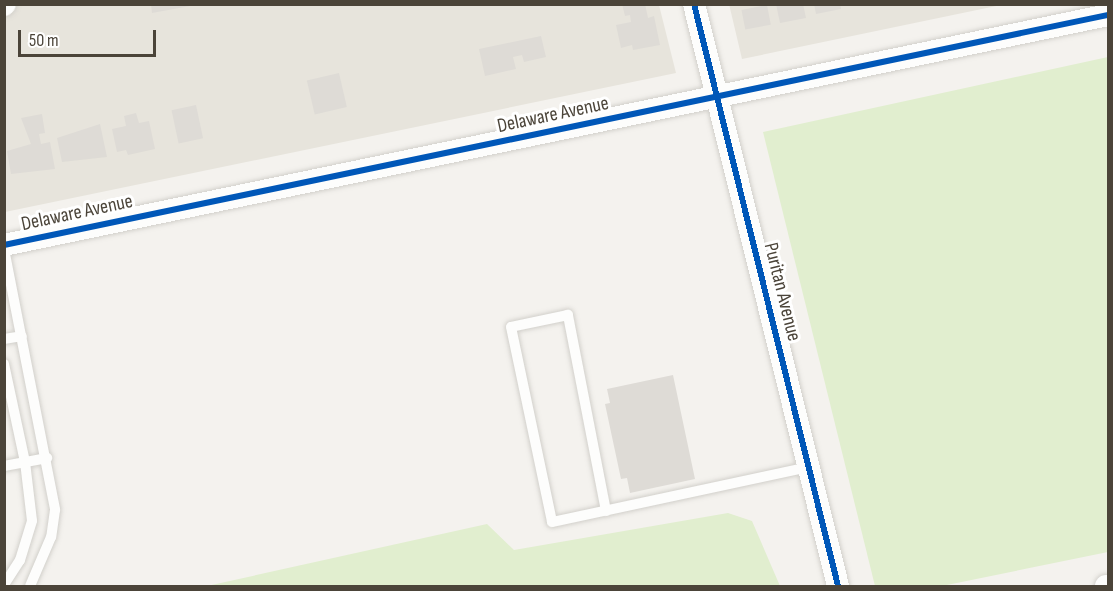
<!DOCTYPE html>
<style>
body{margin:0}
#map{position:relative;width:1113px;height:591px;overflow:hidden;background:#f4f2ee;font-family:"Sofia Sans Condensed",sans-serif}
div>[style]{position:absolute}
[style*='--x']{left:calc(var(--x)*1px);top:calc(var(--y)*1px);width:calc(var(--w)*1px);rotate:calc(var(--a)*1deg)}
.residential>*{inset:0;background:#e7e4dc}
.green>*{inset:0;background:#e1eecf}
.building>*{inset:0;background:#dedbd6;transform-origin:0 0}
.roads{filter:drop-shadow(0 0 2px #d2d0cb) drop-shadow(0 0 2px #d2d0cb)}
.service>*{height:10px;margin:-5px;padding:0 5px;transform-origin:5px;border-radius:5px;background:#fdfdfc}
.minor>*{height:22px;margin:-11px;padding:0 11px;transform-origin:11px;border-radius:11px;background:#fdfdfc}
.cycleway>*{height:6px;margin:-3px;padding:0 3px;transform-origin:3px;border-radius:3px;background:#0057b8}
span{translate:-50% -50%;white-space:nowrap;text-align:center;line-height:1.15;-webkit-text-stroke:6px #fff;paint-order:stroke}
.street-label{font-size:20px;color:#4b4439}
.frame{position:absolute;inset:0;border:6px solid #4b4439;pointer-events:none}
.scale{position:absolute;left:18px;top:30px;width:138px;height:27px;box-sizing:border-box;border:3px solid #4b4439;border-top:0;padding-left:8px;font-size:18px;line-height:21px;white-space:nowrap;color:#4b4439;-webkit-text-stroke:4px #fff;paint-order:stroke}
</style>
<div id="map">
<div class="residential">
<div style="clip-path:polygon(729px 4px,1001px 5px,742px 59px)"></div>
<div style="clip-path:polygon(5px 5px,659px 5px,676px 73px,5px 212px)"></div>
</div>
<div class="green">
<div style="clip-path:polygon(1108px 57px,1108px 552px,942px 586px,875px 586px,763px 132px)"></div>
<div style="clip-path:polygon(728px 513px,752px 521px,780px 586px,207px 586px,487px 524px,514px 550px)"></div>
</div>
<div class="building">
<div style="clip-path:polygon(151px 4px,190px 4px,190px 6px,152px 13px)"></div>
<div style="clip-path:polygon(622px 4px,645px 4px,648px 18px,654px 16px,660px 45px,633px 50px,632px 45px,621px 48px,616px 25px,631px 22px,630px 15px,625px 16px)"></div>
<div style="clip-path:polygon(776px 4px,803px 4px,806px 18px,780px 23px)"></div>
<div style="clip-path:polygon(814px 4px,840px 4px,841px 9px,816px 14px)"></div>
<div style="left:767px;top:5px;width:20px;height:26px;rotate:79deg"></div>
<div style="clip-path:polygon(541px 36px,546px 57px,524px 62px,522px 55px,513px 57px,516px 69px,485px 76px,479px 49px)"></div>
<div style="left:339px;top:73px;width:35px;height:33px;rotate:77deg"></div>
<div style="left:196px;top:105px;width:34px;height:25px;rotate:78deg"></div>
<div style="clip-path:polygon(136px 113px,139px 123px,149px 121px,155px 149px,128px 155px,126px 150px,117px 152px,112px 129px,126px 126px,124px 116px)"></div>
<div style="clip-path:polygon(42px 114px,45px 133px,39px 134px,41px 144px,50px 142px,55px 169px,11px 174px,7px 151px,31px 144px,21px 118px)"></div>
<div style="clip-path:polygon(100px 124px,107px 157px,62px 162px,57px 138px)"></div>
<div style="clip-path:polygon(673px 375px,695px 479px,630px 493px,627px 478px,621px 479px,605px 404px,610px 403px,607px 389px)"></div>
</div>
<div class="roads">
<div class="service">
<div style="--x:4;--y:249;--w:266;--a:78.9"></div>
<div style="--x:55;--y:510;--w:27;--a:98"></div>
<div style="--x:51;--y:537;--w:53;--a:113.2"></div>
<div style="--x:4;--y:339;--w:18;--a:-9"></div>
<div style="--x:4;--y:364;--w:100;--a:77.9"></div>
<div style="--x:25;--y:462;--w:59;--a:83.2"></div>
<div style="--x:32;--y:521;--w:41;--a:107.1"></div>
<div style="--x:20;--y:560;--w:30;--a:123"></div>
<div style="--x:4;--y:466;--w:44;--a:-10.5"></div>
<div style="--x:606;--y:511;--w:200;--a:-101"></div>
<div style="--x:568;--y:315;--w:58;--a:168.1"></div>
<div style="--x:511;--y:327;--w:199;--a:78.1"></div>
<div style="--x:552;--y:522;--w:263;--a:-12.1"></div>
</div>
<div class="minor">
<div style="--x:694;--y:4;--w:600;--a:76.1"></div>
<div style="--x:4;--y:5;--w:1;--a:-45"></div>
<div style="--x:4;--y:245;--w:1128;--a:-11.77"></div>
<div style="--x:1106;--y:586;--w:2;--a:0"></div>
</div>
</div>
<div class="cycleway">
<div style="--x:694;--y:4;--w:600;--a:76.1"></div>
<div style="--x:4;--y:245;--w:1128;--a:-11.77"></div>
</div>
<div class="street-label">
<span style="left:553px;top:115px;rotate:-12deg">Delaware Avenue</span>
<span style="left:77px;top:213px;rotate:-12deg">Delaware Avenue</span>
<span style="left:782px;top:292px;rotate:76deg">Puritan Avenue</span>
</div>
<div class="frame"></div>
<div class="scale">50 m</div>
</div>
